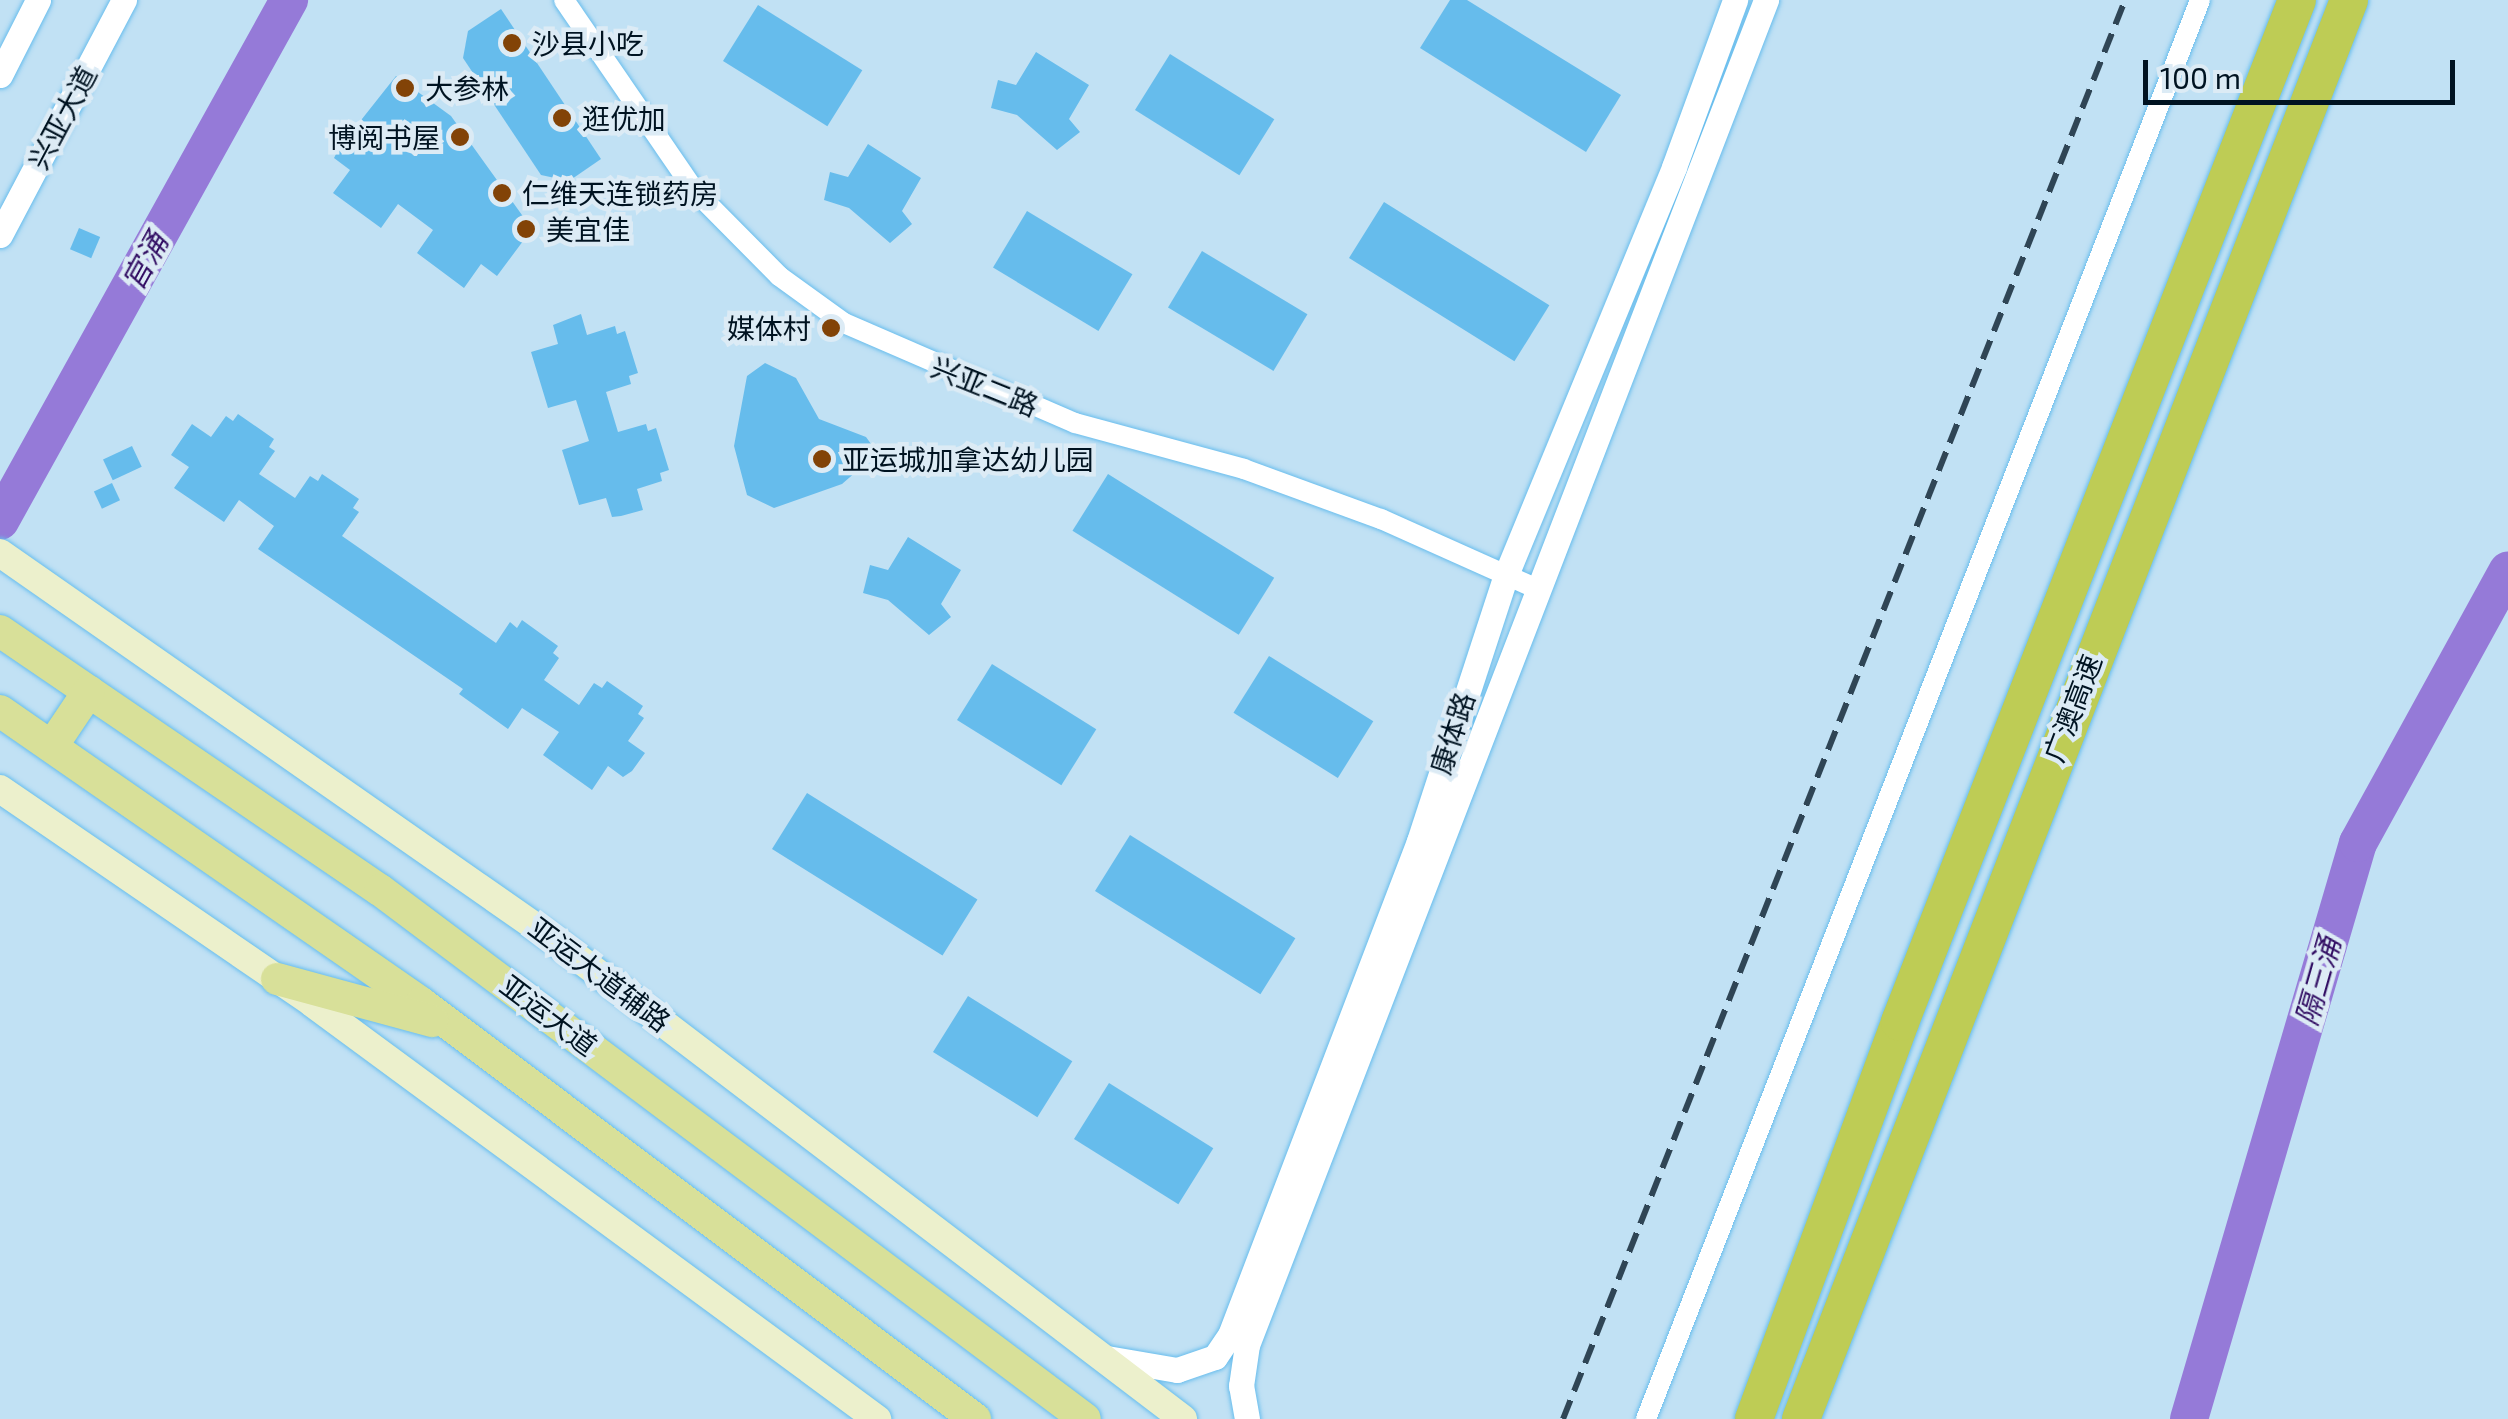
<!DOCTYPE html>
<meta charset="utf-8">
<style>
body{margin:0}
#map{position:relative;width:2508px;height:1419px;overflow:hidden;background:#c1e1f4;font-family:"Exo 2","Noto Sans SC",sans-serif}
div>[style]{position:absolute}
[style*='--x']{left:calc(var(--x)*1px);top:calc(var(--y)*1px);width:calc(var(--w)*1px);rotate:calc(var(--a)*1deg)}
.river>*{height:38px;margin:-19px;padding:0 19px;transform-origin:19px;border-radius:19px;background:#957ad8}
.building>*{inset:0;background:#66bcec;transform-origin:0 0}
.roads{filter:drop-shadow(0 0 2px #68bded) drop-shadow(0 0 2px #68bded)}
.minor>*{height:20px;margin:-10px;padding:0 10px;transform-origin:10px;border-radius:10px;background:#fff}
.tertiary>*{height:25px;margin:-12.5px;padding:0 12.5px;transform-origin:12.5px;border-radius:12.5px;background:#fff}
.secondary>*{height:28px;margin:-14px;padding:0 14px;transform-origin:14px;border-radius:14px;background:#ecf0cc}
.primary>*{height:32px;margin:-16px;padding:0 16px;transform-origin:16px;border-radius:16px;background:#d8e099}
.motorway>*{height:38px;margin:-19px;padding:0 19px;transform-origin:19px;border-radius:19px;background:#becc55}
.rail>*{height:6px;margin-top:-3px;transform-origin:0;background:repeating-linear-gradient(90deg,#2f4555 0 20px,transparent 0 30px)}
.dots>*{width:28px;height:28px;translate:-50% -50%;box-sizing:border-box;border:5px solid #dcebf5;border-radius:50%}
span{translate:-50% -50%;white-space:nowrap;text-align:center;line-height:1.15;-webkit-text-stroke:9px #dcebf5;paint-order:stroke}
.poi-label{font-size:28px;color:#001321}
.left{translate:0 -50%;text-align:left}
.right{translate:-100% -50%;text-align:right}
.street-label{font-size:28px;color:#001321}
.water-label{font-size:30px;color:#330f64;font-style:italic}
.scale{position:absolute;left:2143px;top:60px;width:312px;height:45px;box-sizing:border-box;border:5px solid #001321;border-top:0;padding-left:12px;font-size:30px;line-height:35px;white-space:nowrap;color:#001321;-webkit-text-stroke:8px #dcebf5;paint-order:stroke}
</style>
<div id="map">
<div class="river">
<div style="--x:0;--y:521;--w:596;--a:-60.98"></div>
<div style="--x:2189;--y:1419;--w:600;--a:-73.65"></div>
<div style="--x:2358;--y:843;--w:311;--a:-61.2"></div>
</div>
<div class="building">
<div style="clip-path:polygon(1450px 0,1467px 0,1621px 95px,1586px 152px,1420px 48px)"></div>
<div style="left:758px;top:5px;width:123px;height:66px;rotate:32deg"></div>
<div style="clip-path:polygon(501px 9px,601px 159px,569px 181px,541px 175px,463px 58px,468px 31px)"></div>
<div style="clip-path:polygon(1036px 52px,1089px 85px,1069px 119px,1080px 132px,1057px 150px,1017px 115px,991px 108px,998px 80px,1016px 85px)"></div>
<div style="left:1170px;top:54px;width:123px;height:66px;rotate:32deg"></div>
<div style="clip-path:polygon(396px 76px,451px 116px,532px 229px,497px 276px,481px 264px,464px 288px,417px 253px,433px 230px,398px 204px,381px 228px,333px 193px,350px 170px,334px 158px,339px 148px)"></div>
<div style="clip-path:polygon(868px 144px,921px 178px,902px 211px,912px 224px,890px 243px,849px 208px,824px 200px,830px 172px,848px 177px)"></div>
<div style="left:1384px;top:202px;width:195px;height:66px;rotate:32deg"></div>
<div style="left:1027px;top:211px;width:123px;height:66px;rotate:31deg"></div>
<div style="left:79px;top:228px;width:23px;height:23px;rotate:23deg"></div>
<div style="left:1202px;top:251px;width:123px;height:66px;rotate:31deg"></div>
<div style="clip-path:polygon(581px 314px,587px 335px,615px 326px,617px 334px,625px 331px,638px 373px,629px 376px,631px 384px,606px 392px,618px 432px,646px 424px,648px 431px,656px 428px,669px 470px,660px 473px,662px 481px,637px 489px,643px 510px,621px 516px,612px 517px,606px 498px,579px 505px,562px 450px,589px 441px,576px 400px,548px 408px,531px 352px,558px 344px,553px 325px)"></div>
<div style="clip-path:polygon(765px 363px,796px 378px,819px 419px,866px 437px,874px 448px,872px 458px,842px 484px,774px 508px,747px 495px,734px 446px,747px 376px)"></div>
<div style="clip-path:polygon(238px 414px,274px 439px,269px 447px,275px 451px,259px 474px,295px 498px,310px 476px,318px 481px,322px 474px,359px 499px,353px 508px,359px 512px,342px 536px,496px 643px,510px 622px,517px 628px,522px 620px,558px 646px,553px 653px,559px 658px,544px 680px,579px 705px,594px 683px,602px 688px,607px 681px,643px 706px,638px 714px,644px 718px,628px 741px,645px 753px,632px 771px,623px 777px,608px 766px,592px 790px,543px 755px,559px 732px,522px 708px,508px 729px,459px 694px,463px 689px,258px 549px,274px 526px,239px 500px,224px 522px,174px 488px,189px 467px,171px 455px,192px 424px,211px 437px,226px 416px,233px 421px)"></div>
<div style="left:132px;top:446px;width:23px;height:32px;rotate:65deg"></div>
<div style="left:1108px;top:474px;width:196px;height:67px;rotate:32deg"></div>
<div style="left:112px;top:483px;width:19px;height:20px;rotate:65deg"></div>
<div style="clip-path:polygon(908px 537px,961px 570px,941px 604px,951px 617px,929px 635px,888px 600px,863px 593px,870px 565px,888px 570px)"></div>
<div style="left:1269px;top:656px;width:123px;height:67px;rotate:32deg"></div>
<div style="left:992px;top:664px;width:123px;height:66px;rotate:32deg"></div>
<div style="left:807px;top:793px;width:201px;height:66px;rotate:32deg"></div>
<div style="left:1130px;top:835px;width:195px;height:66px;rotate:32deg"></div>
<div style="left:968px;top:996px;width:123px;height:66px;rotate:32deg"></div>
<div style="left:1109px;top:1083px;width:123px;height:66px;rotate:32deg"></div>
</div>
<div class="roads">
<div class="minor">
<div style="--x:564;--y:0;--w:232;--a:55.6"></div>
<div style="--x:695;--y:191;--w:120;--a:45.3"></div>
<div style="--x:779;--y:276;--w:80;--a:35.9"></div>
<div style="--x:844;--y:323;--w:252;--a:23.4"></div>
<div style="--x:1075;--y:423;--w:175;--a:15.2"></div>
<div style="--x:1244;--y:469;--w:146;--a:20.1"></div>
<div style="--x:1381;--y:519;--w:169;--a:24.1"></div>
<div style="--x:1646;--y:1419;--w:1523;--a:-68.67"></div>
</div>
<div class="tertiary">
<div style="--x:0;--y:75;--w:84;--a:-63.1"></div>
<div style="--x:0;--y:235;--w:266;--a:-62.2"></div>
<div style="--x:1101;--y:1357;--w:77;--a:9.7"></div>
<div style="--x:1177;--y:1370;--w:40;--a:-18.9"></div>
<div style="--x:1215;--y:1357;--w:27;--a:-56"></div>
<div style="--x:1230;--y:1335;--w:529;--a:-69.06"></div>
<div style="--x:1419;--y:841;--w:280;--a:-71.9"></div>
<div style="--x:1506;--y:575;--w:441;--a:-67.6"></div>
<div style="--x:1674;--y:167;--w:178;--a:-69.9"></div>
<div style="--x:1247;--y:1419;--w:34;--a:-100"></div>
<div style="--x:1241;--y:1386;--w:41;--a:-81.7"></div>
<div style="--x:1247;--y:1345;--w:1442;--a:-68.9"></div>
</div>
<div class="secondary">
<div style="--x:0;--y:553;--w:674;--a:34.92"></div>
<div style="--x:553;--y:939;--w:792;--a:37.3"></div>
<div style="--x:0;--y:789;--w:378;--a:34.4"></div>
<div style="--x:312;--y:1003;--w:702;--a:36.36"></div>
</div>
<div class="primary">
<div style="--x:0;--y:631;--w:460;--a:34.3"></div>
<div style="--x:380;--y:890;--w:881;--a:36.88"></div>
<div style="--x:0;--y:711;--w:512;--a:34.74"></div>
<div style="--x:421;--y:1003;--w:693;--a:36.9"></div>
<div style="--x:52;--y:746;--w:66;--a:-56.1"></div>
<div style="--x:277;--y:979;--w:161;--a:15.2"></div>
</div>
<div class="motorway">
<div style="--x:1754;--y:1419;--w:423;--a:-69.8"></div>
<div style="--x:1900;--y:1022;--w:1096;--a:-68.77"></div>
<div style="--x:1801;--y:1419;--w:1521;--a:-68.88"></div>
</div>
</div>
<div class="rail">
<div style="--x:1563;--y:1419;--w:1526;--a:-68.39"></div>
</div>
<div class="dots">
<div style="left:512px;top:43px;background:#824307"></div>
<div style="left:405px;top:88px;background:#824307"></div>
<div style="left:562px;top:118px;background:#824307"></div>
<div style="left:460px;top:137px;background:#824307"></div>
<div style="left:502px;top:193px;background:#824307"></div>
<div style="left:526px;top:229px;background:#824307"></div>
<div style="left:831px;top:328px;background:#824307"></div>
<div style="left:822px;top:459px;background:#824307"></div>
</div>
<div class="poi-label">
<span class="left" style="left:532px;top:43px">沙县小吃</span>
<span class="left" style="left:425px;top:88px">大参林</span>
<span class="left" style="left:582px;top:118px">逛优加</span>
<span class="right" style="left:440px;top:137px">博阅书屋</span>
<span class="left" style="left:522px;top:193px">仁维天连锁药房</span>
<span class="left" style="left:546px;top:229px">美宜佳</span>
<span class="right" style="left:811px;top:328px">媒体村</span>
<span class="left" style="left:842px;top:459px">亚运城加拿达幼儿园</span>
</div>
<div class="street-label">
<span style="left:62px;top:117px;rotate:-62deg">兴亚大道</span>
<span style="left:985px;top:386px;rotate:22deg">兴亚二路</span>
<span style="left:2072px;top:708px;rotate:-69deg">广澳高速</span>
<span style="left:1452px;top:733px;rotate:-72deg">康体路</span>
<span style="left:600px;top:974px;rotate:37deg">亚运大道辅路</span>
<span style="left:549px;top:1015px;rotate:37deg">亚运大道</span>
</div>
<div class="water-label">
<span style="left:144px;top:261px;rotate:-61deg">官涌</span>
<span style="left:2317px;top:981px;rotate:-74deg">隔三涌</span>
</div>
<div class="scale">100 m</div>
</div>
